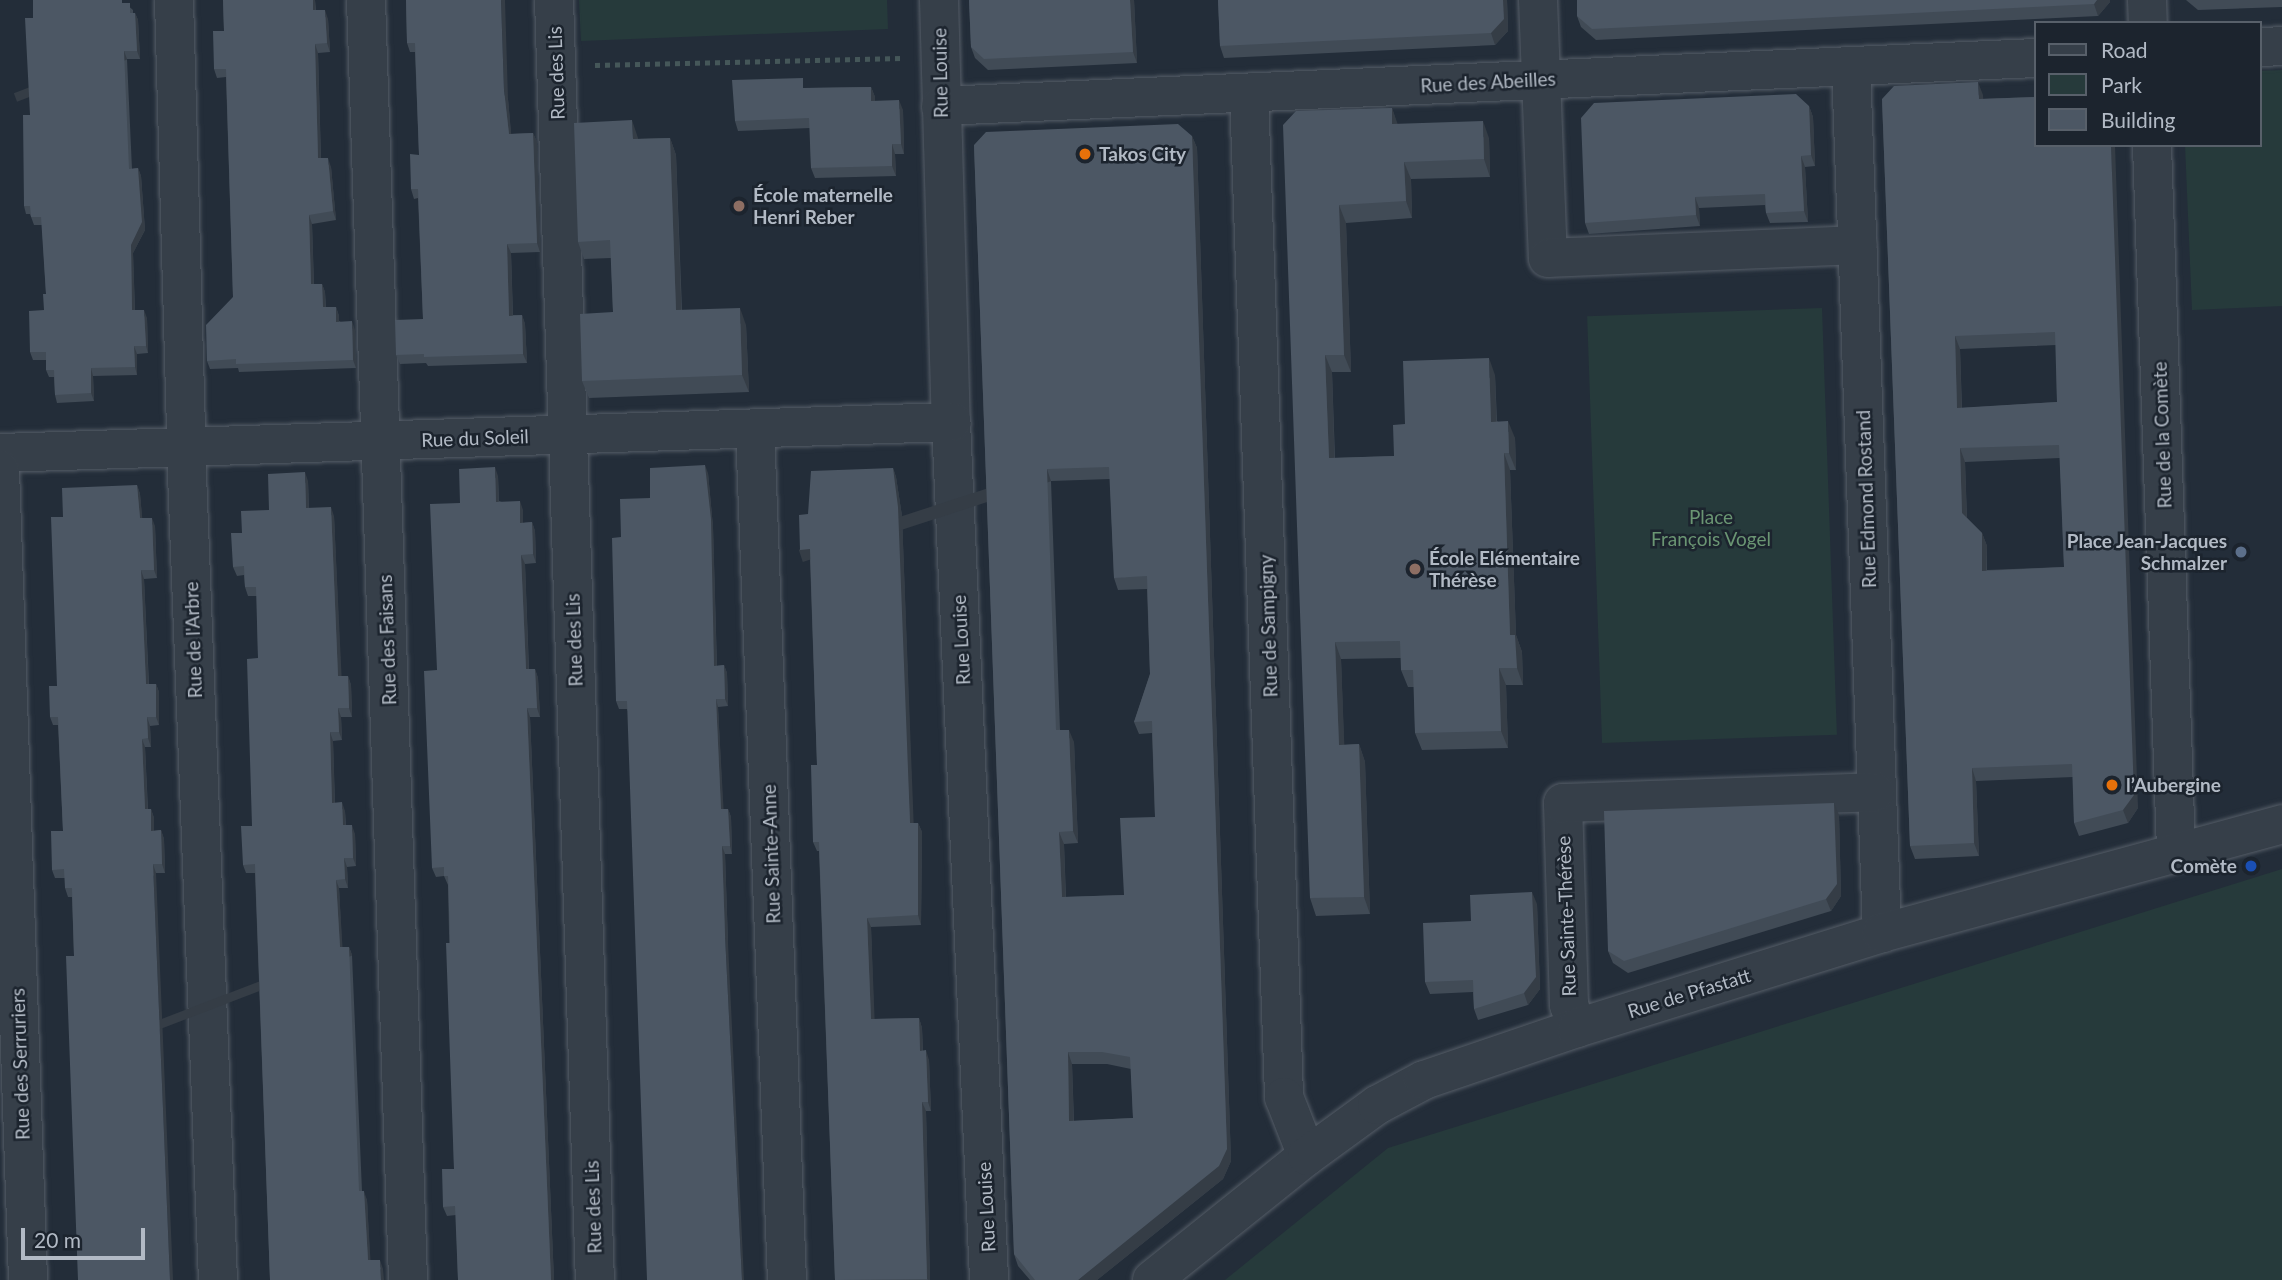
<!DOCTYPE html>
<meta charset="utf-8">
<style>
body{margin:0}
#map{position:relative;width:2282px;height:1280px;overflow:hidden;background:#232d39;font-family:Lato,sans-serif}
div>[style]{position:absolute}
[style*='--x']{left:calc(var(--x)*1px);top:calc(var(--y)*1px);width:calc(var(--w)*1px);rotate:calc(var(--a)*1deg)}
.green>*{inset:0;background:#263a3b;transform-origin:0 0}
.path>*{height:4.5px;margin-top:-2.25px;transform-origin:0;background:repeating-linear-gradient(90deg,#455759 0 5px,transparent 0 10px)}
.roads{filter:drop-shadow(0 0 2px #555d67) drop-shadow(0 0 2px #555d67)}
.minor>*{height:38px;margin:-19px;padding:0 19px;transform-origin:19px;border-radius:19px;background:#363f49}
.wall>*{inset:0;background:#414b56}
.shaded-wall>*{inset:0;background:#353d46;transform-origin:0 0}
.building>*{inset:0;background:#4c5764}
.dots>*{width:19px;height:19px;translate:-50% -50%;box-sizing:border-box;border:4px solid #1c242e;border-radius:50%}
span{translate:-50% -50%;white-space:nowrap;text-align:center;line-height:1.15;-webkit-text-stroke:5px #1c242e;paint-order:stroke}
.street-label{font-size:19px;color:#b2bac5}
.poi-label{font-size:19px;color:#b2bac5;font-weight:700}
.left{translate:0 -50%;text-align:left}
.right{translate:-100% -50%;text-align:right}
.park-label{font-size:19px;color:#6a9573}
.legend{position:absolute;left:2034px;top:21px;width:228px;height:126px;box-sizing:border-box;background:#1c242e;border:2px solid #58606a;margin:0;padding:9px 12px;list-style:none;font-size:21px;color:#b2bac5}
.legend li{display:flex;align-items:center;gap:14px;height:35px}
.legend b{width:35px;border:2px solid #58606a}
.scale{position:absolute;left:21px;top:1228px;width:124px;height:32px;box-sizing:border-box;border:4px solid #b2bac5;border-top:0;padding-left:9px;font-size:21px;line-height:24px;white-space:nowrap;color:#b2bac5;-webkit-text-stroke:5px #1c242e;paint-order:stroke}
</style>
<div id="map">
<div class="green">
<div style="clip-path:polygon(579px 0,887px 0,888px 29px,581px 41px)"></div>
<div style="clip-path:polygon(2282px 70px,2282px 306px,2192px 310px,2185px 145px,2259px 145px,2259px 71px)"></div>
<div style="left:1822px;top:308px;width:427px;height:235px;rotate:88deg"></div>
<div style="clip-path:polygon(2282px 869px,2282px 1280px,1225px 1280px,1388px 1148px)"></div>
</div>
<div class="path">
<div style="--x:595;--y:65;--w:307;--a:-1.3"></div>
</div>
<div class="roads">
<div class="minor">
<div style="--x:174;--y:0;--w:474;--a:88.4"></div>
<div style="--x:187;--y:474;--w:807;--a:87.8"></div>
<div style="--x:366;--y:0;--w:1281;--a:88.12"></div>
<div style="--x:554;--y:0;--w:1281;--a:88.17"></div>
<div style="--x:939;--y:0;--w:422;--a:88.4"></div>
<div style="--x:951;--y:422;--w:859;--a:87.46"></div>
<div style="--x:1538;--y:0;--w:258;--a:87.8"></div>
<div style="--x:1548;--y:258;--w:310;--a:-2.4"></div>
<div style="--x:2147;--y:0;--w:23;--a:88"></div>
<div style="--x:2259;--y:47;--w:23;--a:-2"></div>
<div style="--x:1851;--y:66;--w:868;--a:87.95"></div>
<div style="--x:1249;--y:93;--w:1005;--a:88"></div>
<div style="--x:1284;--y:1097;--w:63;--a:68.7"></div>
<div style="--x:941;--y:106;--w:1095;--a:-2.51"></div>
<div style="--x:2152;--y:145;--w:706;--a:88.05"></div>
<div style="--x:755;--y:429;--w:852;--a:87.85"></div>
<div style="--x:0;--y:453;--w:952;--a:-1.87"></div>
<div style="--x:0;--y:470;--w:810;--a:88.02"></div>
<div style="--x:1577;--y:1028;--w:24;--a:-109"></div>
<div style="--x:1569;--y:1005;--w:202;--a:-91.7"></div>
<div style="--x:1563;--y:803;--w:312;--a:-2"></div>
<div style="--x:1152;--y:1280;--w:198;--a:-38.7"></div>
<div style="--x:1307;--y:1156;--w:87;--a:-36.1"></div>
<div style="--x:1377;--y:1105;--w:53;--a:-28"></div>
<div style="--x:1424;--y:1080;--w:162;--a:-18.8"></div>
<div style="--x:1577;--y:1028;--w:319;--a:-17.3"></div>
<div style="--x:1882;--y:933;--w:415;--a:-15.2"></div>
</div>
</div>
<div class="wall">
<div style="clip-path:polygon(223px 0,315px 0,316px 10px,328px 19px,330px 52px,318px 53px,321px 158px,331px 167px,336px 220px,312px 224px,314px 284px,322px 284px,325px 292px,326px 307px,336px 307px,339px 316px,339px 321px,355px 330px,356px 368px,239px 372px,238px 368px,210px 369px,207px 361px,233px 297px,226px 77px,217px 78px,214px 69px,224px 31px)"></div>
<div style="clip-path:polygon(406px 0,508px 99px,511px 134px,533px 133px,537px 142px,540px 252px,511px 253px,513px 315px,522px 315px,525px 324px,527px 363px,428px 366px,426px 363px,400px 364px,396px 355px,423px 319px,418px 198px,414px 199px,411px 189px,419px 155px,415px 52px,410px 52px,407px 43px)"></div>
<div style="clip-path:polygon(969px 0,1134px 0,1137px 63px,988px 70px,975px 58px,971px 47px)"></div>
<div style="clip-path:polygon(1218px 0,1507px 0,1508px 31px,1495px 45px,1224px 58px,1220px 46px)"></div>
<div style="clip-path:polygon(1577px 0,2110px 0,2110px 2px,2098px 16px,1596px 40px,1581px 27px,1577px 16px)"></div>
<div style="clip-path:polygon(2186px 0,2282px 0,2282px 7px,2198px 10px)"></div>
<div style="clip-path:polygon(125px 3px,133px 10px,133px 13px,135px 13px,138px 20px,140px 59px,127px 59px,132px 169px,138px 168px,141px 176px,145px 230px,133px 253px,135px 310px,147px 318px,148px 353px,137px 354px,137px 375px,93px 376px,94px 401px,57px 403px,55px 395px,54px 377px,49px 377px,46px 370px,46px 360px,33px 360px,30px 352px,44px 310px,46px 294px,42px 225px,34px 225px,30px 214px,26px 214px,24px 206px,30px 115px,33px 18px)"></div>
<div style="clip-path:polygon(871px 87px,875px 97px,875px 101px,903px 110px,904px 154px,895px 154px,896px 176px,815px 178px,811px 168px,810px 128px,738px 131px,735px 121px,807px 88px)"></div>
<div style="clip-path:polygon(evenodd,1983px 95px,1983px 99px,2035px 97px,2138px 808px,2128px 823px,2079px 836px,2074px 823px,2073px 777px,1976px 781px,1979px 856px,1915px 859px,1910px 846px,1882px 99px,1983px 95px,2056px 345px,2057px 402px,1962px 408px,1960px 349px,2056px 345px,1983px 95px,2060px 458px,2064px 567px,1987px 570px,1987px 546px,1982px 533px,1967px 518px,1965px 462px,2060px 458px)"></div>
<div style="clip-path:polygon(1809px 106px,1813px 117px,1815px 166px,1805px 167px,1808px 222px,1770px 223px,1766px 213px,1765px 205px,1699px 208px,1700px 226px,1589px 234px,1585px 223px)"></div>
<div style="clip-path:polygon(1392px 108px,1397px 124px,1489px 138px,1490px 177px,1411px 179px,1412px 218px,1346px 223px,1351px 372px,1332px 372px,1335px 458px,1394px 456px,1405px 424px,1495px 375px,1497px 421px,1515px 438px,1516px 470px,1510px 470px,1516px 635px,1522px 652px,1523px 685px,1506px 685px,1508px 748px,1422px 750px,1415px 733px,1414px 687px,1408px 687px,1401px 670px,1401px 658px,1341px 659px,1344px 745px,1359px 744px,1365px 762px,1370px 914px,1316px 916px,1310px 898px,1296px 111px)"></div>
<div style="clip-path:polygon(evenodd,1192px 136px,1197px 148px,1231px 1161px,1223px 1179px,1097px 1280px,1030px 1280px,1018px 1266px,1014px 1254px,974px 145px,1192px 136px,1110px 479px,1114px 578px,1118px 590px,1147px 589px,1150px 674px,1134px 722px,1139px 734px,1152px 733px,1155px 817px,1124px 895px,1066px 897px,1064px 844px,1078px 843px,1074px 742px,1060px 730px,1051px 481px,1110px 479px,1192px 136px,1072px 1064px,1107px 1064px,1131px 1069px,1133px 1118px,1074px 1121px,1072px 1064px)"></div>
<div style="clip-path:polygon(670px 138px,676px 155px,682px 310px,746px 325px,749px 392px,589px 398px,582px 381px,613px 312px,611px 258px,584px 259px,578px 242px,638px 139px)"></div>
<div style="clip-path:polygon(893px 468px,896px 477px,902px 516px,913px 823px,918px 823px,922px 832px,921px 925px,871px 927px,874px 1019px,919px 1018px,922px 1028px,923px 1051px,929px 1060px,931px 1111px,926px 1111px,930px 1280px,835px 1280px,819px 851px,817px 851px,813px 842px,817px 765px,810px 559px,804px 559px,800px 550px)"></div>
<div style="clip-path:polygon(708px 473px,713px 527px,717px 666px,724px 665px,727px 673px,728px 706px,718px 707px,723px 809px,728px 809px,731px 817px,732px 854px,725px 854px,728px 943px,627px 709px,619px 709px,616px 701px,621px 537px)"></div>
<div style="clip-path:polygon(498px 476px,499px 501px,523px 510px,523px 523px,532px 522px,535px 531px,536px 563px,525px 564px,529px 669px,535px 669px,538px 678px,540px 717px,530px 717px,554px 1280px,458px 1280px,456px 1215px,447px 1216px,443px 1207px,454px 1169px,448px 885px,444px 876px,436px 877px,432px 868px,437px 670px,460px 503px)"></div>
<div style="clip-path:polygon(308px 481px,309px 508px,334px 516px,341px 676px,348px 676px,351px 685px,352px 717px,341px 717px,342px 740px,333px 741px,335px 803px,345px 811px,346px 825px,355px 834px,356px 866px,347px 867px,348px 888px,339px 888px,342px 947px,349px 947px,352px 955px,362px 1191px,367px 1200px,370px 1260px,383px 1269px,270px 1280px,255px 873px,246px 873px,243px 865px,252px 826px,258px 658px,257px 596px,248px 596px,245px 587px,244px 575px,237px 576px,233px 567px,242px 533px)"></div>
<div style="clip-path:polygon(137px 485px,140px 494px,142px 518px,155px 526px,157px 578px,144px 579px,149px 684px,156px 684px,159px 692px,159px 725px,150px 726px,151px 747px,145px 747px,148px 809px,151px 809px,154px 818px,154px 831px,161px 830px,164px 839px,165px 873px,156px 873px,74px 956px,72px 897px,68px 897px,65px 888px,65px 878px,55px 878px,52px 870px,63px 831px,58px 725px,53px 725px,50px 717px,57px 686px)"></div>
<div style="clip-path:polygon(1839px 815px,1841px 896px,1831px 911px,1628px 973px,1613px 963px,1608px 951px)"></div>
<div style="clip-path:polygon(1537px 904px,1540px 989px,1528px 1005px,1478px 1020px,1474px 1009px,1473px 992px,1430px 994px,1425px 982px,1471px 921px)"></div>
</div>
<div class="shaded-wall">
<div style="clip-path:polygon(313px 0,315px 0,316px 19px,313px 10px)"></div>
<div style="clip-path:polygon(501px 0,505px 0,508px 99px,512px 143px,509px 134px,504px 90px)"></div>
<div style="clip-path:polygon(1130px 0,1134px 0,1137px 63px,1133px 52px)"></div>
<div style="clip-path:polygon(1503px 0,1507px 0,1508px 31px,1495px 45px,1491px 33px)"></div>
<div style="clip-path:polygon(2097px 0,2110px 0,2110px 2px,2098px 16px,2094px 4px)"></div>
<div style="clip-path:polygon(325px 10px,328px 19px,330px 52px,327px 43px)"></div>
<div style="clip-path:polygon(135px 13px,138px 20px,140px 59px,137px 51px)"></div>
<div style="clip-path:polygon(315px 44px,318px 53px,321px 167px,318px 158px)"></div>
<div style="left:124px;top:51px;width:9px;height:118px;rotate:69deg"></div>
<div style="clip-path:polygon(1978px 82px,1983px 95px,1984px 112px,1979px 99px)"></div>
<div style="clip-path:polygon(871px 87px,875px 97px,875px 111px,871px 101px)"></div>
<div style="clip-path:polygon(899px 100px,903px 110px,904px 154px,901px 144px)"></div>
<div style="clip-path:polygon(1809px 106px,1813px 117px,1815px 166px,1811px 155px)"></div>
<div style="clip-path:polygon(1392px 108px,1398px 125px,1392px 124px)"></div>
<div style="clip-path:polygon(632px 120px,638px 138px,639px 156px,633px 139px)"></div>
<div style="clip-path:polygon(1483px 121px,1489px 138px,1490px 177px,1484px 159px)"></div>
<div style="clip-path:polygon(533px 133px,537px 142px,540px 252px,537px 243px)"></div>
<div style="clip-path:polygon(1192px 136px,1197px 148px,1231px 1161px,1223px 1179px,1097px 1280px,1078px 1280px,1227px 1149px)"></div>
<div style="clip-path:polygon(670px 138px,676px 155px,682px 327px,676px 310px)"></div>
<div style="clip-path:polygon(892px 144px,895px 154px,896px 176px,892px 166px)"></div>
<div style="clip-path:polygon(2111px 145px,2115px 145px,2138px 808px,2128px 823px,2123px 810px)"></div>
<div style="clip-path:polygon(1801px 156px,1805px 167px,1808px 222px,1804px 211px)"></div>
<div style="clip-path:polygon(328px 158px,331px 167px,336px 220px,333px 211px)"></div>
<div style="clip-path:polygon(1404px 162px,1411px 179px,1412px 218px,1406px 201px)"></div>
<div style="clip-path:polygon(138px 168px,141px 176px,145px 230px,133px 253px,135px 318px,132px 310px,131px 245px)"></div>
<div style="clip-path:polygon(1695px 197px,1699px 208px,1700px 226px,1696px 215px)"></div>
<div style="clip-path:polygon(1339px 205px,1346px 223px,1351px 372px,1344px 355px)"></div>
<div style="clip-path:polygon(309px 215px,312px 224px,314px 293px,311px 284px)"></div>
<div style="clip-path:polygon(507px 244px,511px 253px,513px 325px,509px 316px)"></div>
<div style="clip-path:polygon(322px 284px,325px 292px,326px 315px,323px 307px)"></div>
<div style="clip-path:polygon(336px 307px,339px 316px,339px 330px,336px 322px)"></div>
<div style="clip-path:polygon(740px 308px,746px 325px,749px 392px,742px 375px)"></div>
<div style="clip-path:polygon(144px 310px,147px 318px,148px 353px,146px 346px)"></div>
<div style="clip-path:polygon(522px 315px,525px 324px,527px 363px,523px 354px)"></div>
<div style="clip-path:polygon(352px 321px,355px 330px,356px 368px,353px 360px)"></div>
<div style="clip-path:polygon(1955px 336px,1960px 349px,1962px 421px,1957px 408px)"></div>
<div style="clip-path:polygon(134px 346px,137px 354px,137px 375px,135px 367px)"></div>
<div style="clip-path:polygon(1325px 355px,1332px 372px,1335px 475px,1329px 458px)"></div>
<div style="clip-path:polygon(1489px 358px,1495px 375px,1497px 439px,1491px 422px)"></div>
<div style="clip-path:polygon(91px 368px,93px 376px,94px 401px,91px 393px)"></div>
<div style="clip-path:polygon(1508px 421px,1515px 438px,1516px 470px,1509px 453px)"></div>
<div style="clip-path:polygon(1960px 448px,1965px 462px,1967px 526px,1962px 513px)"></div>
<div style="clip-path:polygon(1504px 453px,1510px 470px,1516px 635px,1522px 652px,1523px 685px,1517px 668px,1510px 635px)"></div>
<div style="clip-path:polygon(705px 465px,708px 473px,713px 527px,717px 674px,714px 666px)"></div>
<div style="clip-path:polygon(495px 467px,498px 476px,499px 511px,496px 502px)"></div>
<div style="clip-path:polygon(893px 468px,896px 477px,902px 516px,914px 832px,910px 823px)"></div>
<div style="left:1047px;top:469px;width:13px;height:261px;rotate:72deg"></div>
<div style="clip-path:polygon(305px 472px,308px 481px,309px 517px,306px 508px)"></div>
<div style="clip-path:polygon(137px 485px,140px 494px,143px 526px,140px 518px)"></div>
<div style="clip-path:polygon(520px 501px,523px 510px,523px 532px,520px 523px)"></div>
<div style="clip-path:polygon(331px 507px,334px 516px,342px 685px,338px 676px)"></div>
<div style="clip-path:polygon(152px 518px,155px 526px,157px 578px,154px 570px)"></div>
<div style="clip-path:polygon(532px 522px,535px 531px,536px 563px,533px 554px)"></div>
<div style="clip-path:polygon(1982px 533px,1987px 546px,1986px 584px,1982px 571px)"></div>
<div style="clip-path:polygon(521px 555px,525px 564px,529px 678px,526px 669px)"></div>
<div style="clip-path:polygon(141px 570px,144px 579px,149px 692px,146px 684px)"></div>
<div style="clip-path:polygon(1335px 642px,1341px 659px,1345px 762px,1339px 745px)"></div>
<div style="clip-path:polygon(724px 665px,727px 673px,728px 706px,725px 699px)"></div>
<div style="clip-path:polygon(1499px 668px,1506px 685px,1508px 748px,1501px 731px)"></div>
<div style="clip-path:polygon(535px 669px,538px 678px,540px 717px,537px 708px)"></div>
<div style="clip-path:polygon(348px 676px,351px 685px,352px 717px,349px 708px)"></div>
<div style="clip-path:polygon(156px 684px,159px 692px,159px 725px,156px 717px)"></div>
<div style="clip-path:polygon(716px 699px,718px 707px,724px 817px,721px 809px)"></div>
<div style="clip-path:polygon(338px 708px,341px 717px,342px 740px,339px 732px)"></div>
<div style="clip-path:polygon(527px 708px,530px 717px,554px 1280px,551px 1280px)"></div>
<div style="clip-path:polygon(147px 717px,150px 726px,151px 747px,148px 738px)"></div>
<div style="clip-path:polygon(1069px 730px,1074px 742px,1078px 843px,1073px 831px)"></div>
<div style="clip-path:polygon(330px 732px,333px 741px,335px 812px,332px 803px)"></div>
<div style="clip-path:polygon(142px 739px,145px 747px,148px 818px,145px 809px)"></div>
<div style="clip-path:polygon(1359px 744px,1365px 762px,1370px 914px,1364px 897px)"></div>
<div style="clip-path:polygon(1972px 768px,1976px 781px,1979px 856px,1974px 843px)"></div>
<div style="clip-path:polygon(342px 802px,345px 811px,346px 834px,343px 825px)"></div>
<div style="clip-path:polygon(1834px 803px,1839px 815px,1841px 896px,1831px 911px,1826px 899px)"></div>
<div style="clip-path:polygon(151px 809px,154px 818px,154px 839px,151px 831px)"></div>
<div style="clip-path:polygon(728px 809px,731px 817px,732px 854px,730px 846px)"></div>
<div style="clip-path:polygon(918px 823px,922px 832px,921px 925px,918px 915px)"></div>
<div style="clip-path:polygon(352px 825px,355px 834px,356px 866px,353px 858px)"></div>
<div style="clip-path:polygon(161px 830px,164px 839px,165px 873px,162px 864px)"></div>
<div style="clip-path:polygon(1059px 832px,1064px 844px,1066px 909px,1062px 897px)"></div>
<div style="clip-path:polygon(722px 846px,725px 854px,728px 943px,744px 1280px,742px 1280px,725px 935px)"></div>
<div style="clip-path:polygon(344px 858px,347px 867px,348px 888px,345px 879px)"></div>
<div style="clip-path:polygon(153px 864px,156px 873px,173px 1280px,170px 1280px)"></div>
<div style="clip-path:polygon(336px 880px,339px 888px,343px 956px,340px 947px)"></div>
<div style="clip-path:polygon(1532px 892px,1537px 904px,1540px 989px,1528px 1005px,1524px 993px)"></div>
<div style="clip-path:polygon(867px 918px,871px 927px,875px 1029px,871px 1019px)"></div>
<div style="left:349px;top:947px;width:9px;height:244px;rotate:69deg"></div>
<div style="clip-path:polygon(919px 1018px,922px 1028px,923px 1060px,920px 1051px)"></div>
<div style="clip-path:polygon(926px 1050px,929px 1060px,931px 1111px,928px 1102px)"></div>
<div style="clip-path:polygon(1068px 1052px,1072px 1064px,1074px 1133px,1069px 1121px)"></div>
<div style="clip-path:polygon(922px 1102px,926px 1111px,930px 1280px,928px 1280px,927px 1279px)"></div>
<div style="clip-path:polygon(364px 1191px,367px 1200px,371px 1269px,368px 1260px)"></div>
<div style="clip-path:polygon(380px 1260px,383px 1269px,384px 1280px,381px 1280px)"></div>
</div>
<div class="building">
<div style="clip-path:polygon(33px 0,122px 0,122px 3px,130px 3px,130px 13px,135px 13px,137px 51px,124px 51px,129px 169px,138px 168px,142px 222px,131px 245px,132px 310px,144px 310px,146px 346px,134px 346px,135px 367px,91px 368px,91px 393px,55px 395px,54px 370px,46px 370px,46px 352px,30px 352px,29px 311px,44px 310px,43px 294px,46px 294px,41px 217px,31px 217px,30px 206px,24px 206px,23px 115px,30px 115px,25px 18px,33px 18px)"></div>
<div style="clip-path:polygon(223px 0,313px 0,313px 10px,325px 10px,327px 43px,315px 44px,318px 158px,328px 158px,333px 211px,309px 215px,311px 284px,322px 284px,323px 307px,336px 307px,336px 322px,352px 321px,353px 360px,236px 364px,236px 359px,207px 361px,206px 325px,233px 297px,226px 69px,214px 69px,213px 31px,224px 31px)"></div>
<div style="clip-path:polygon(406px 0,501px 0,504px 90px,509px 134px,533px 133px,537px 243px,507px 244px,509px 316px,522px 315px,523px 354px,424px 357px,424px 354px,396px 355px,395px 320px,423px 319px,418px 189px,411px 189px,410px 154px,419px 155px,415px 43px,407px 43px)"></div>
<div style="clip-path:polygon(969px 0,1130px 0,1133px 52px,984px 59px,971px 47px)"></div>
<div style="clip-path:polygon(1218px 0,1503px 0,1504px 19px,1491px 33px,1220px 46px)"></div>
<div style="clip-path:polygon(1577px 0,2097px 0,2094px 4px,1592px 29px,1577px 16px)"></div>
<div style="clip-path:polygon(803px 78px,803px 88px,871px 87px,871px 101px,899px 100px,901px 144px,892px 144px,892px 166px,811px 168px,809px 118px,735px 121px,732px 80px)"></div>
<div style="clip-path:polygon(evenodd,1978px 82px,1979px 99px,2035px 97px,2035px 145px,2111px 145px,2134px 795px,2123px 810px,2074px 823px,2072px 764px,1972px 768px,1974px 843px,1910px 846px,1882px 99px,1894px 86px,1978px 82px,2055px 332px,2057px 402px,1957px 408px,1955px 336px,2055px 332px,1978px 82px,2059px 445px,2064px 567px,1982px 571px,1982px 533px,1962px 513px,1960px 448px,2059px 445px)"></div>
<div style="clip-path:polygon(1796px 94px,1809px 106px,1811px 155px,1801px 156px,1804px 211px,1766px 213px,1765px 194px,1695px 197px,1696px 215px,1585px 223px,1581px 118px,1594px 103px)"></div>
<div style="clip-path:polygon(1392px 108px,1392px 124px,1483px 121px,1484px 159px,1404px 162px,1406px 201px,1339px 205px,1344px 355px,1325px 355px,1329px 458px,1394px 456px,1393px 425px,1405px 424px,1403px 361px,1489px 358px,1491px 422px,1508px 421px,1509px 453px,1504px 453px,1510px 635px,1515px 635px,1517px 668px,1499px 668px,1501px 731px,1415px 733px,1413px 670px,1401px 670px,1400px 641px,1335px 642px,1339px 745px,1359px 744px,1364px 897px,1310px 898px,1283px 125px,1296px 111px)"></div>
<div style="clip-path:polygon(632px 120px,633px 139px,670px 138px,676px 310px,740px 308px,742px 375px,582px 381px,580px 314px,613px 312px,610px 240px,578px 242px,574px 123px)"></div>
<div style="clip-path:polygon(evenodd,1178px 124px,1192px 136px,1227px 1149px,1219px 1166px,1078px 1280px,1035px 1280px,1014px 1254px,974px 145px,986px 132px,1178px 124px,1109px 467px,1114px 578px,1147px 576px,1150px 674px,1134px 722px,1152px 721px,1155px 817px,1120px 818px,1124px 895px,1062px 897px,1059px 832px,1073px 831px,1069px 730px,1056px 730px,1047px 469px,1109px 467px,1178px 124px,1068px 1052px,1102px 1052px,1130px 1057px,1133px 1118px,1069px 1121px,1068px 1052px)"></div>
<div style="clip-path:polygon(705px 465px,711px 519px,714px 666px,724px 665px,725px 699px,716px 699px,721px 809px,728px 809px,730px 846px,722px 846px,725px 935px,742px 1280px,647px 1280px,627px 701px,616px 701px,612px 538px,621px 537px,620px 499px,650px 498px,650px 468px)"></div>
<div style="clip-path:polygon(495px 467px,496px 502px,520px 501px,520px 523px,532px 522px,533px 554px,521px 555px,526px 669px,535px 669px,537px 708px,527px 708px,551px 1280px,458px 1280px,455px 1206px,443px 1207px,442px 1169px,454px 1169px,446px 943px,450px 943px,448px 876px,444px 876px,444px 867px,432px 868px,424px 671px,437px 670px,430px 504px,460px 503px,459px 469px)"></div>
<div style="clip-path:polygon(893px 468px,898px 507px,910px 823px,918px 823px,918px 915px,867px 918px,871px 1019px,919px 1018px,920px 1051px,926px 1050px,928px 1102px,922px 1102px,927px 1279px,835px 1280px,819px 842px,813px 842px,811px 765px,817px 765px,810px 549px,800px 550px,799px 515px,808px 514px,811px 471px)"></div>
<div style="clip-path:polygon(305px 472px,306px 508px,331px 507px,338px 676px,348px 676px,349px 708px,338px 708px,339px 732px,330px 732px,332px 803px,342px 802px,343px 825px,352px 825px,353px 858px,344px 858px,345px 879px,336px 880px,340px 947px,349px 947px,359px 1191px,364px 1191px,368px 1260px,380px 1260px,381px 1280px,270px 1280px,255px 864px,243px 865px,241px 826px,252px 826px,247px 659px,258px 658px,256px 587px,245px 587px,244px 566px,233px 567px,231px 533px,242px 533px,241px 511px,269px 510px,268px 474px)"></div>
<div style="clip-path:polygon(137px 485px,140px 518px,152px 518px,154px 570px,141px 570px,146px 684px,156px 684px,156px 717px,147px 717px,148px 738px,142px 739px,145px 809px,151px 809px,151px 831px,161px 830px,162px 864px,153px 864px,170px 1280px,78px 1280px,66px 956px,74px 956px,72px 888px,65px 888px,64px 869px,52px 870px,51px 831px,63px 831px,58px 717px,50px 717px,49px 686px,57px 686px,51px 517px,63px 517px,62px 488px)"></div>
<div style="clip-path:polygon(1834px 803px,1837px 884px,1826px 899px,1624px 961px,1608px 951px,1604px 811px)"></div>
<div style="clip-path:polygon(1532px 892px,1536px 977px,1524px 993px,1474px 1009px,1473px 980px,1425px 982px,1423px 923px,1471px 921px,1470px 895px)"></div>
</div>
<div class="dots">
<div style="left:1085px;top:154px;background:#e8710a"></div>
<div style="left:739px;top:206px;background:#8d6e63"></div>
<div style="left:2241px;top:552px;background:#5c6f8a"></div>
<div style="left:1415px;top:569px;background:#8d6e63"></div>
<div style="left:2112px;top:785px;background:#e8710a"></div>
<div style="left:2251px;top:866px;background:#1a4fb4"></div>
</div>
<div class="street-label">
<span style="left:556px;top:73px;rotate:-92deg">Rue des Lis</span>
<span style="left:940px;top:73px;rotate:-91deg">Rue Louise</span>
<span style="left:1488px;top:82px;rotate:-3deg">Rue des Abeilles</span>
<span style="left:2162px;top:435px;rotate:-92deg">Rue de la Comète</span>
<span style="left:475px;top:438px;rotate:-2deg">Rue du Soleil</span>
<span style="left:1866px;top:499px;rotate:-92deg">Rue Edmond Rostand</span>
<span style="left:1268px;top:626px;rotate:-92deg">Rue de Sampigny</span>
<span style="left:193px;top:640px;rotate:-92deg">Rue de l'Arbre</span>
<span style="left:387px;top:640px;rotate:-92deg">Rue des Faisans</span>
<span style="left:574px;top:640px;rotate:-92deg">Rue des Lis</span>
<span style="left:961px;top:640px;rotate:-93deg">Rue Louise</span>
<span style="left:771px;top:854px;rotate:-92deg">Rue Sainte-Anne</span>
<span style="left:1566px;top:916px;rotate:-92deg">Rue Sainte-Thérèse</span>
<span style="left:1689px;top:993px;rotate:-17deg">Rue de Pfastatt</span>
<span style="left:20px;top:1064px;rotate:-92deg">Rue des Serruriers</span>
<span style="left:593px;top:1207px;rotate:-92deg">Rue des Lis</span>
<span style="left:986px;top:1207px;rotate:-93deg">Rue Louise</span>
</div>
<div class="poi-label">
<span class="left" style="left:1099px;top:154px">Takos City</span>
<span class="left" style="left:753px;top:206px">École maternelle<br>Henri Reber</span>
<span class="right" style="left:2227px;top:552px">Place Jean-Jacques<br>Schmalzer</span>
<span class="left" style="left:1429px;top:569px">École Elémentaire<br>Thérèse</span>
<span class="left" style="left:2126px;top:785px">l’Aubergine</span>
<span class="right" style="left:2237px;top:866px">Comète</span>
</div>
<div class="park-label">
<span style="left:1711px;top:528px">Place<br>François Vogel</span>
</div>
<ul class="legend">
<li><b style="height:9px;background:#363f49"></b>Road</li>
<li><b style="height:19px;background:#263a3b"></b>Park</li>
<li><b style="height:19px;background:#4c5764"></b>Building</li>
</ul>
<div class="scale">20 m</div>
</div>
